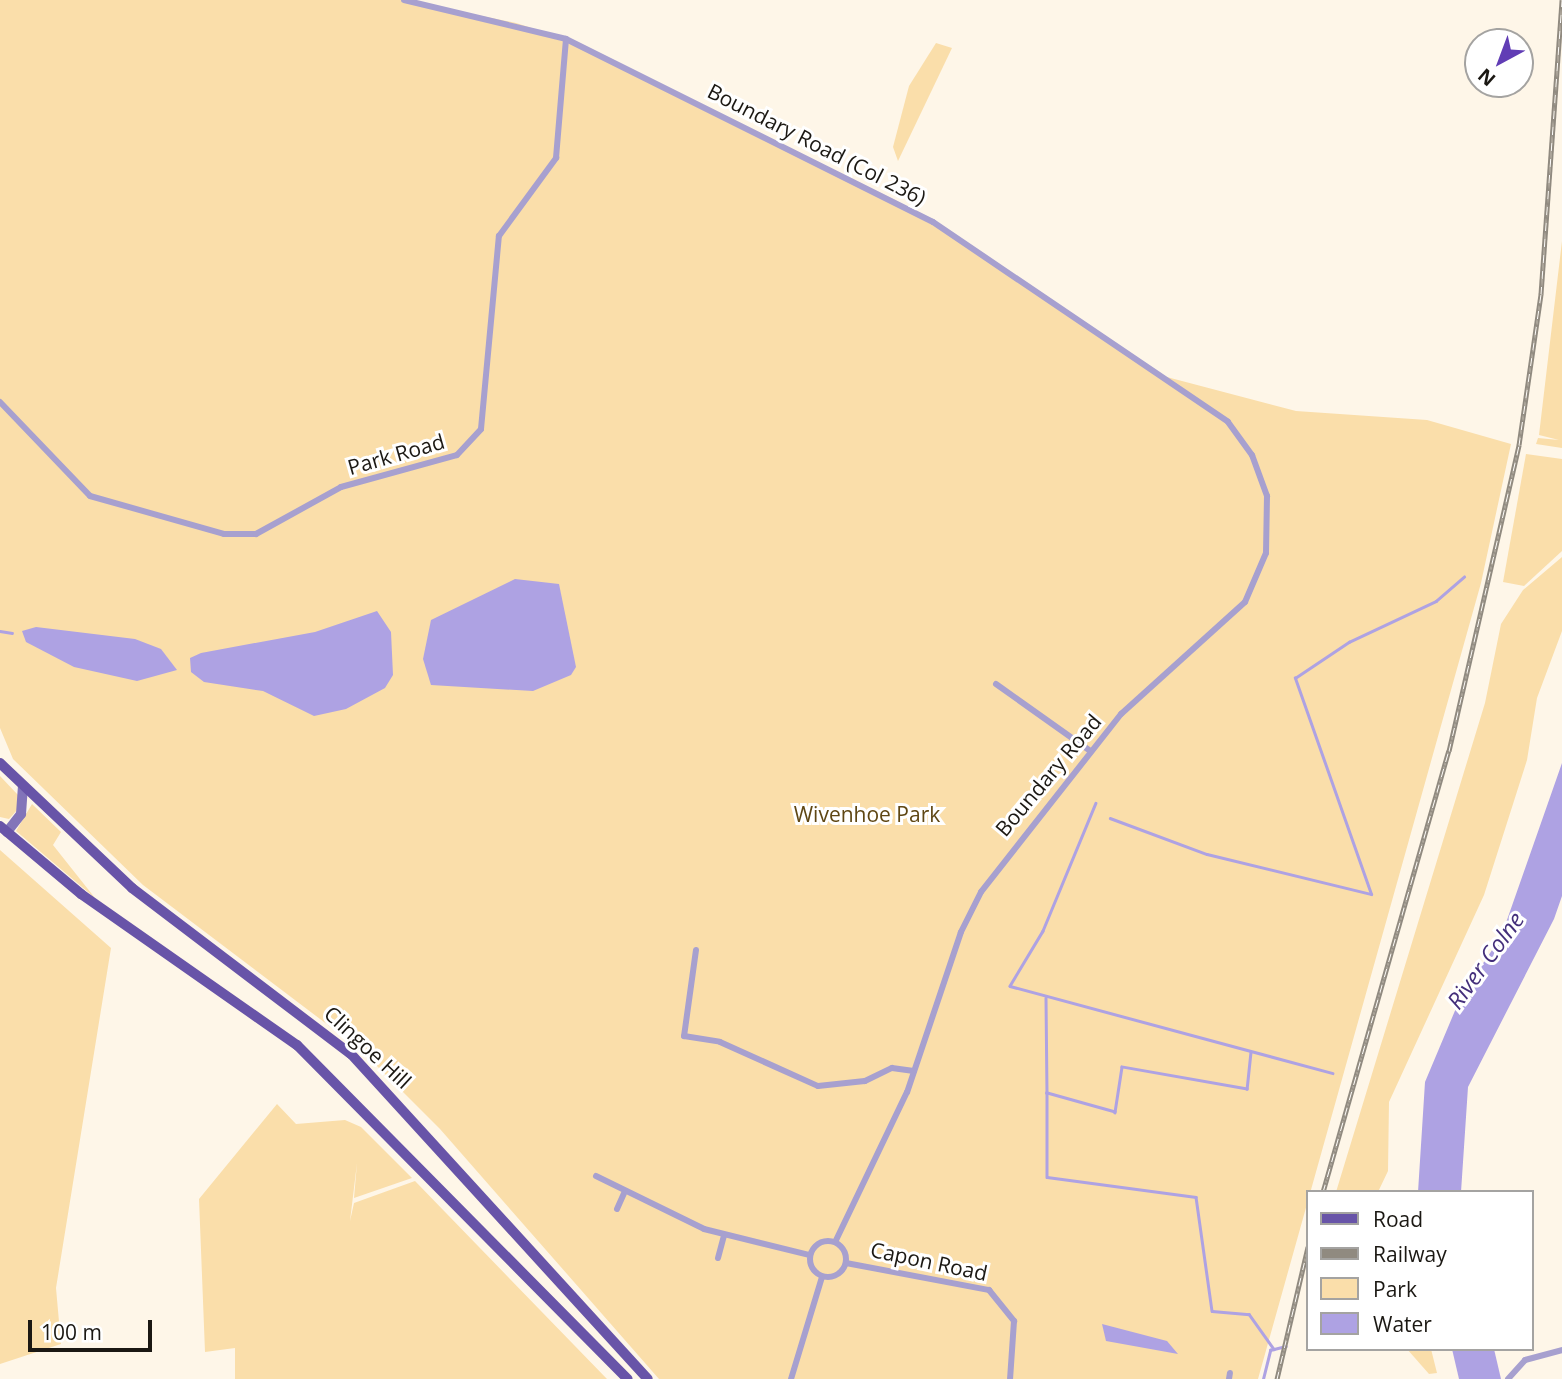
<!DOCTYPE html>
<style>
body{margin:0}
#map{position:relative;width:1562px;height:1379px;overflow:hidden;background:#fef6e8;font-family:"Open Sans",sans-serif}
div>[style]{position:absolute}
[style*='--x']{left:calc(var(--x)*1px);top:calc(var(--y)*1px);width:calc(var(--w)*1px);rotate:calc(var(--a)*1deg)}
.green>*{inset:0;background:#fadeaa}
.water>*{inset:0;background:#aea2e3}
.stream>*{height:2.5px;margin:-1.25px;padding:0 1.25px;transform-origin:1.25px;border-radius:1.25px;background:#aea2e3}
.street>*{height:6px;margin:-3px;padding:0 3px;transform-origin:3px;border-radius:3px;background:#a7a0cf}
.street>.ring{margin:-3px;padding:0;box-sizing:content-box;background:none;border:6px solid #a7a0cf;border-radius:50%}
.secondary>*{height:10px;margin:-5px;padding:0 5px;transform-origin:5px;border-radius:5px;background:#8274b9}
.primary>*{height:10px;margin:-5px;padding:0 5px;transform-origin:5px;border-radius:5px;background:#6854a8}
.rail>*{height:5px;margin-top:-2.5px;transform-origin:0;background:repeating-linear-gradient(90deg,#fff 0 8px,#908a80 0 16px);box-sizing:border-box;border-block:2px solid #908a80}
span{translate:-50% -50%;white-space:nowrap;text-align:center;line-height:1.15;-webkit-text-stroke:6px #fff;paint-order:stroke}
.street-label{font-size:21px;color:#1b1813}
.park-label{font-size:21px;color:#5f4714}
.water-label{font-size:23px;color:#442f7b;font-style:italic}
.legend{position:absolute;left:1306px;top:1190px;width:228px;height:161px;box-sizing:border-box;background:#fff;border:2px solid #a4a3a1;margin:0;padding:9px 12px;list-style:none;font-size:21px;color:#1b1813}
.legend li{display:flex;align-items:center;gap:14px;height:35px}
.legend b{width:35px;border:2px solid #a4a3a1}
.north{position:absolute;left:1464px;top:28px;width:70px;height:70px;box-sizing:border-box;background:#fff;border:2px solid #a4a3a1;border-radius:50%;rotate:221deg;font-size:19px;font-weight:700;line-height:28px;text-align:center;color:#1b1813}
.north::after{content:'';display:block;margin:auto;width:24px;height:32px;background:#613db5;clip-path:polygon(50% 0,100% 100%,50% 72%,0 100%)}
.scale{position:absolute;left:28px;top:1320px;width:124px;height:32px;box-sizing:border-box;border:4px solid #1b1813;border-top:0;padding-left:9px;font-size:21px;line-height:24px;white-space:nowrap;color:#1b1813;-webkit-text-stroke:5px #fff;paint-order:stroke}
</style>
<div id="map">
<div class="green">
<div style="clip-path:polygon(0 0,404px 0,516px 23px,566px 39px,897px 201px,1163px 376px,1296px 411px,1427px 420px,1511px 444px,1481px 583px,1258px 1379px,659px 1379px,440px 1129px,361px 1050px,143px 885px,13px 759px,0 728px)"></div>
<div style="clip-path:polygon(936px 43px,952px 48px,898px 161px,893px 147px,909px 86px)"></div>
<div style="clip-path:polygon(1562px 241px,1562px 448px,1536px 444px,1538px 438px,1559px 440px,1539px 435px)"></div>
<div style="clip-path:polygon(1526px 454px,1562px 459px,1562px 551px,1524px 586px,1503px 582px)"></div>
<div style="clip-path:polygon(1562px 557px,1562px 631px,1537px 698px,1527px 760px,1484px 895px,1389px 1102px,1388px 1171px,1378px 1192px,1336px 1192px,1485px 703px,1501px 624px,1523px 590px)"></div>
<div style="clip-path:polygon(0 776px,18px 795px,18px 809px,9px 819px,0 817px)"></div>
<div style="clip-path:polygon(32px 804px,61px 832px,53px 845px,95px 898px,16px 831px)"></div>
<div style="clip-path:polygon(0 850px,111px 948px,56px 1288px,61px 1344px,0 1364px)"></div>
<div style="clip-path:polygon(277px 1104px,296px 1124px,345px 1120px,361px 1127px,412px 1178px,354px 1198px,357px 1163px,350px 1221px,354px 1203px,415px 1181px,607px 1379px,235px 1379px,235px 1348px,205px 1352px,199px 1199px)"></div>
<div style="clip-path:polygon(1407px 1349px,1431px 1349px,1437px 1373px,1429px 1374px)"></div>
</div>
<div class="water">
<div style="clip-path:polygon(515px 579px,559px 584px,576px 667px,571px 675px,533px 691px,431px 685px,423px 659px,431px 620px)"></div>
<div style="clip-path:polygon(377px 611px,391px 632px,393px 675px,385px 688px,346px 709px,314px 716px,263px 691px,204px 682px,191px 672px,190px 658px,201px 653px,315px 632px)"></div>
<div style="clip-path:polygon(36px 627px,135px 639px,161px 649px,177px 670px,137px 681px,74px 667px,26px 642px,22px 631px)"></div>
<div style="clip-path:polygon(1562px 763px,1562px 896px,1554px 919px,1468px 1087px,1461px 1192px,1418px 1192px,1425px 1082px,1462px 994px,1501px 937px)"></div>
<div style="clip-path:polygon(1102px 1324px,1167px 1341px,1178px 1354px,1106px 1341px)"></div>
<div style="clip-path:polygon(1452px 1349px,1494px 1349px,1501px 1379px,1459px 1379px)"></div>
</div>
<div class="stream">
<div style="--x:0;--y:631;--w:12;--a:9"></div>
<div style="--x:1096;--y:803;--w:139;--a:112.5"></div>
<div style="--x:1043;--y:931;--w:64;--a:121"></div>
<div style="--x:1010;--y:986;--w:334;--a:15.1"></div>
<div style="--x:1110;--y:818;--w:103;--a:20.4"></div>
<div style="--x:1207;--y:854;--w:169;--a:13.7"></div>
<div style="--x:1371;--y:894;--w:229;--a:-109.4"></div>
<div style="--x:1295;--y:678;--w:65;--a:-33.7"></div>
<div style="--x:1349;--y:642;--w:96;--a:-25.2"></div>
<div style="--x:1436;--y:601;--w:37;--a:-41"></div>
<div style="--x:1046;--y:998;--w:95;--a:89.4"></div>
<div style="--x:1251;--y:1052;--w:37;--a:96"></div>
<div style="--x:1247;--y:1089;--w:127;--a:-170"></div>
<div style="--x:1122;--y:1067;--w:46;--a:98.8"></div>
<div style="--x:1115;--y:1112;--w:71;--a:-164.4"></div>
<div style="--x:1047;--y:1093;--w:84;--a:90"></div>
<div style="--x:1047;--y:1177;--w:150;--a:7.6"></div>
<div style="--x:1196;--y:1197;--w:115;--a:82"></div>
<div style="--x:1212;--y:1311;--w:37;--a:5"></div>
<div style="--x:1249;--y:1314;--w:43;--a:54.5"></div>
<div style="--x:1263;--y:1379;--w:30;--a:-76"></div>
<div style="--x:1270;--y:1350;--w:16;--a:-14"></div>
</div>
<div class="street">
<div style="--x:404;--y:0;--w:167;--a:13.5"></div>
<div style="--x:566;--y:39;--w:410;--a:26.5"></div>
<div style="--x:933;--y:222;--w:356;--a:34.1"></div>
<div style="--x:1228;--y:422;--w:41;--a:54"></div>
<div style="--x:1252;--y:455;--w:44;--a:69.9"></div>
<div style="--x:1267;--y:496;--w:57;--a:91"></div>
<div style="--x:1266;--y:553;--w:53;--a:113.2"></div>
<div style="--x:1245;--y:602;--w:167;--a:137.9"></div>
<div style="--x:1121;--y:714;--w:226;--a:128.2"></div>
<div style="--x:981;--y:892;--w:45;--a:116.6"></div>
<div style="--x:961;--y:932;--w:169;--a:108.6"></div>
<div style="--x:907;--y:1092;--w:166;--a:115.6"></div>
<div style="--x:0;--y:402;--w:130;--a:46.2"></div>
<div style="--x:90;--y:496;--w:139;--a:15.8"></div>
<div style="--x:224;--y:534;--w:32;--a:0"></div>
<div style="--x:256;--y:534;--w:97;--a:-28.9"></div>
<div style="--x:341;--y:487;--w:120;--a:-15.4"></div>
<div style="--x:457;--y:455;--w:35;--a:-47"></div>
<div style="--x:481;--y:429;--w:194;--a:-84.7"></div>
<div style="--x:499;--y:236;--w:97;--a:-53.8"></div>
<div style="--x:556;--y:158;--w:119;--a:-85.2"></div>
<div style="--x:996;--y:684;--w:114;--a:35.4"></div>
<div style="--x:696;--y:950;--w:87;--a:97.9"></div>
<div style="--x:684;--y:1036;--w:36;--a:9"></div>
<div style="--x:720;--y:1042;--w:107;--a:24.2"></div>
<div style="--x:818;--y:1086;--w:47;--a:-6.1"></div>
<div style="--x:865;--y:1081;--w:30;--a:-26"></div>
<div style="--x:892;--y:1068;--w:22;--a:8"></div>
<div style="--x:596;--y:1176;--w:120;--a:26.1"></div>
<div style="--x:704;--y:1229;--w:108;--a:13.9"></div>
<div style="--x:617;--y:1209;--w:17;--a:-66"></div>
<div class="ring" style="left:810px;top:1241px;width:30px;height:30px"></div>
<div style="--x:718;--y:1258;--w:24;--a:-75"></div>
<div style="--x:846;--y:1263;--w:146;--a:10.7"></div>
<div style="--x:989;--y:1290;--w:40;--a:51"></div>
<div style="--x:1014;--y:1321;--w:58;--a:93.9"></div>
<div style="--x:791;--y:1379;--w:107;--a:-73.1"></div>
<div style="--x:1229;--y:1379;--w:6;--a:-81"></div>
<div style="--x:1508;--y:1379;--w:25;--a:-48"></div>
<div style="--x:1525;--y:1360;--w:38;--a:-15"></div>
</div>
<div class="secondary">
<div style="--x:7;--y:832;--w:23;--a:-52"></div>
<div style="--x:21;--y:814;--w:28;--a:-86"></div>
</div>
<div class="primary">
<div style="--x:0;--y:763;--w:182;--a:43.4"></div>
<div style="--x:132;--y:888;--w:275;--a:37.2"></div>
<div style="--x:351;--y:1054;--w:440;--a:47.6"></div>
<div style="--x:0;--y:826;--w:106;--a:40"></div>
<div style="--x:81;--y:894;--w:264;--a:35"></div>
<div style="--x:297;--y:1045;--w:470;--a:45.3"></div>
</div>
<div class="rail">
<div style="--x:1323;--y:1192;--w:459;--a:-74.1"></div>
<div style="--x:1449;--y:751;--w:314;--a:-77.1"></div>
<div style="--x:1519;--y:445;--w:153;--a:-81.7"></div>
<div style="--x:1541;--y:294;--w:295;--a:-85.9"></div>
<div style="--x:1277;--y:1379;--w:136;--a:-76.8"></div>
</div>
<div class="street-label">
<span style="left:817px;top:144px;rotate:27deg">Boundary Road (Col 236)</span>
<span style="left:396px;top:454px;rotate:-16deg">Park Road</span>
<span style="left:1048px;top:775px;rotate:-50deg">Boundary Road</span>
<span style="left:368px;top:1047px;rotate:43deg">Clingoe Hill</span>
<span style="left:929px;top:1261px;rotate:12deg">Capon Road</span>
</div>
<div class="park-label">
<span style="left:867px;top:814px">Wivenhoe Park</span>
</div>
<div class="water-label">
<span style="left:1485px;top:960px;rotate:-54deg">River Colne</span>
</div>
<ul class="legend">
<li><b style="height:9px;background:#6854a8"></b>Road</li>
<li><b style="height:9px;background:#908a80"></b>Railway</li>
<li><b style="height:19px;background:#fadeaa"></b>Park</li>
<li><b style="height:19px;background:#aea2e3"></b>Water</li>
</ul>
<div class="north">N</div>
<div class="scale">100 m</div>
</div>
